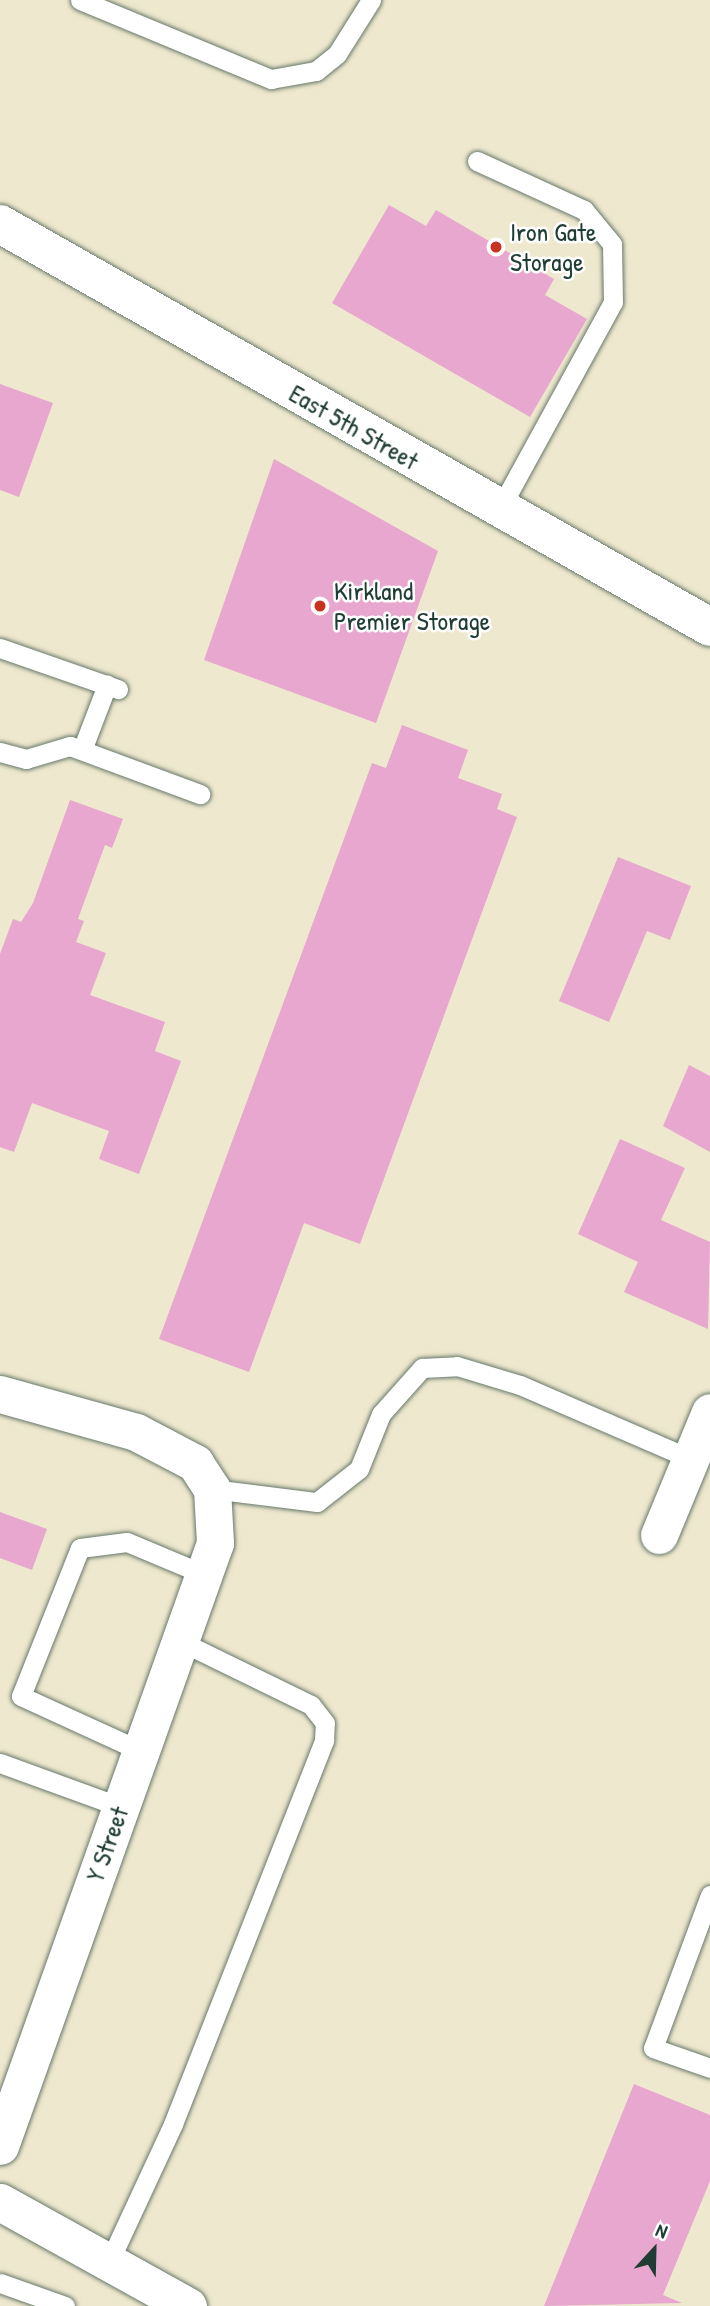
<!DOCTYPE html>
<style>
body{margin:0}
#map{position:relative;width:710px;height:2306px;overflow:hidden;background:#eee8ce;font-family:"Patrick Hand",sans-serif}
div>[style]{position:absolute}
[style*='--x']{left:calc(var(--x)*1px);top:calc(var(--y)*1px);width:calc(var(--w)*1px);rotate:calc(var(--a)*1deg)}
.building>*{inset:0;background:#e7a7ce}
.roads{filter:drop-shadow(0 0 2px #67796a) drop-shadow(0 0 2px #67796a)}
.lane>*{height:19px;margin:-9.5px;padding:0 9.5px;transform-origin:9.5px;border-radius:9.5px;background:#fff}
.street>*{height:37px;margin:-18.5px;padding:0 18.5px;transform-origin:18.5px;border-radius:18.5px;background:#fff}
.secondary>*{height:38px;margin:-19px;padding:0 19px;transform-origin:19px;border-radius:19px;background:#fff}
.dots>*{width:19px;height:19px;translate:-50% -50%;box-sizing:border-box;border:4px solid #fff;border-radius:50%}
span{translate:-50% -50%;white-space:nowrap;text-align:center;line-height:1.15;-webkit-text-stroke:5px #fff;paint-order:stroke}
.poi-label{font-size:26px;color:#1f3d34}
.left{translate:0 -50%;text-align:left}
.street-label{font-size:26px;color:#1f3d34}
.north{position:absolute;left:619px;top:2215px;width:70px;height:70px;-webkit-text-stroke:5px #fff;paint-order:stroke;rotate:22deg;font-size:19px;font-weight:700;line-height:28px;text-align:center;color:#1f3d34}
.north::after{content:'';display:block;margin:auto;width:24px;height:32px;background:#1f3d34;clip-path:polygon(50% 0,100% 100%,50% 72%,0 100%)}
</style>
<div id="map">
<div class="building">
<div style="clip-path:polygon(389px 205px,426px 226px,436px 210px,554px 279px,545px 295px,587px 319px,530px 417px,332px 303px)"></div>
<div style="clip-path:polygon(0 384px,53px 403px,19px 497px,0 490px)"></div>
<div style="clip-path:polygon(274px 459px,438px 551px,376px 723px,204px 660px)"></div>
<div style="clip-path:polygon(402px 725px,468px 750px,458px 778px,502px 794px,497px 809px,517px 817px,360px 1244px,304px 1223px,249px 1372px,159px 1339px,372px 763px,386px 768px)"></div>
<div style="clip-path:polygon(70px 800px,123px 819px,112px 848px,105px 845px,78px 919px,84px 921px,76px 942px,106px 953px,90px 995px,165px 1022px,155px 1051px,181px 1061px,139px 1174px,99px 1159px,109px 1131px,32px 1103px,14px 1152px,0 1147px,0 954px,13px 919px,21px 922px,33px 903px)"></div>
<div style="clip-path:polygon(618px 857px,691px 886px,670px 940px,647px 931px,609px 1022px,559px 1001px)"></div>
<div style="clip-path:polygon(689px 1065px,710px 1076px,710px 1152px,663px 1126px)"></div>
<div style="clip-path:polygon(620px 1139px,685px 1168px,661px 1220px,710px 1242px,708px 1329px,624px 1292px,638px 1262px,578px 1234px)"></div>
<div style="clip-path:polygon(0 1512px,47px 1529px,32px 1570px,0 1558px)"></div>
<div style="clip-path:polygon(634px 2084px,710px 2115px,710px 2181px,663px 2295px,682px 2303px,544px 2306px)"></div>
</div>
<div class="roads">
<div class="lane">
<div style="--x:80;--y:0;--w:207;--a:22.5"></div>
<div style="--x:271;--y:79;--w:46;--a:-10.1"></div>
<div style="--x:316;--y:71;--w:27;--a:-39"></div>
<div style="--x:337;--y:54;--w:64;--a:-57.8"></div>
<div style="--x:477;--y:161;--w:118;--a:24.6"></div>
<div style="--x:584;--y:210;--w:44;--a:50.5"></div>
<div style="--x:612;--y:244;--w:58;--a:89"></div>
<div style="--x:613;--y:302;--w:237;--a:118.7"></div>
<div style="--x:0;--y:648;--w:125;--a:19.2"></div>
<div style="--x:82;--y:750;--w:70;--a:-69"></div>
<div style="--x:0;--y:752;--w:27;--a:15"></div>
<div style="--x:26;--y:759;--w:46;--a:-16.5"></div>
<div style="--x:70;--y:746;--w:139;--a:20.3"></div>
<div style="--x:212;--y:1489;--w:106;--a:7.1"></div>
<div style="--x:317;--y:1502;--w:53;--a:-38.2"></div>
<div style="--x:359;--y:1469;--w:59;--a:-68.2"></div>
<div style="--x:381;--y:1414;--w:62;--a:-48.3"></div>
<div style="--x:422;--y:1368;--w:35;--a:-3"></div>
<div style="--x:457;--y:1366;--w:66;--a:16.8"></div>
<div style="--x:520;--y:1385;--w:186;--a:23.4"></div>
<div style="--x:141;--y:1751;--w:132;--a:-155.4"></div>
<div style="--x:21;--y:1696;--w:159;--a:-68.3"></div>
<div style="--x:80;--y:1548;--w:47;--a:-7.3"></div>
<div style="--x:127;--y:1542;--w:82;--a:22.8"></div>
<div style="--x:0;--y:1763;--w:129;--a:20"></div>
<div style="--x:710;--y:1895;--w:163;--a:110.4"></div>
<div style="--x:653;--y:2048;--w:60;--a:19.3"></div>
<div style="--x:110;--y:2260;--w:150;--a:-65.1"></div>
<div style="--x:173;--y:2124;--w:413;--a:-68.5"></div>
<div style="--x:324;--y:1740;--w:17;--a:-87"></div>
<div style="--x:325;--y:1723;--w:23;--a:-128"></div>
<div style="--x:311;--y:1705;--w:146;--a:-154"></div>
<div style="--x:0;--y:2283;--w:69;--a:19.5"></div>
</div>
<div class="street">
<div style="--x:0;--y:1394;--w:141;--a:15.6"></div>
<div style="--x:136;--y:1432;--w:67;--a:27.7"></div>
<div style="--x:195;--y:1463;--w:31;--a:57"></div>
<div style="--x:212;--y:1489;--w:54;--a:86.8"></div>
<div style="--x:215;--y:1543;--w:640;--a:109.62"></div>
<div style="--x:659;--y:1535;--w:133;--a:-67.5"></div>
<div style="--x:0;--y:2202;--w:215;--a:29"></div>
</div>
<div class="secondary">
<div style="--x:0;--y:224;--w:816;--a:29.58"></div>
</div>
</div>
<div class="dots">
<div style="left:496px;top:247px;background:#c8321e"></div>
<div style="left:320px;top:606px;background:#c8321e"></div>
</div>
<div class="poi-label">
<span class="left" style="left:510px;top:247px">Iron Gate<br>Storage</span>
<span class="left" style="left:334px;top:606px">Kirkland<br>Premier Storage</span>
</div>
<div class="street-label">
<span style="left:354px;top:427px;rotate:30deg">East 5th Street</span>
<span style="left:107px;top:1844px;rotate:-70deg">Y Street</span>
</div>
<div class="north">N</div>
</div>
